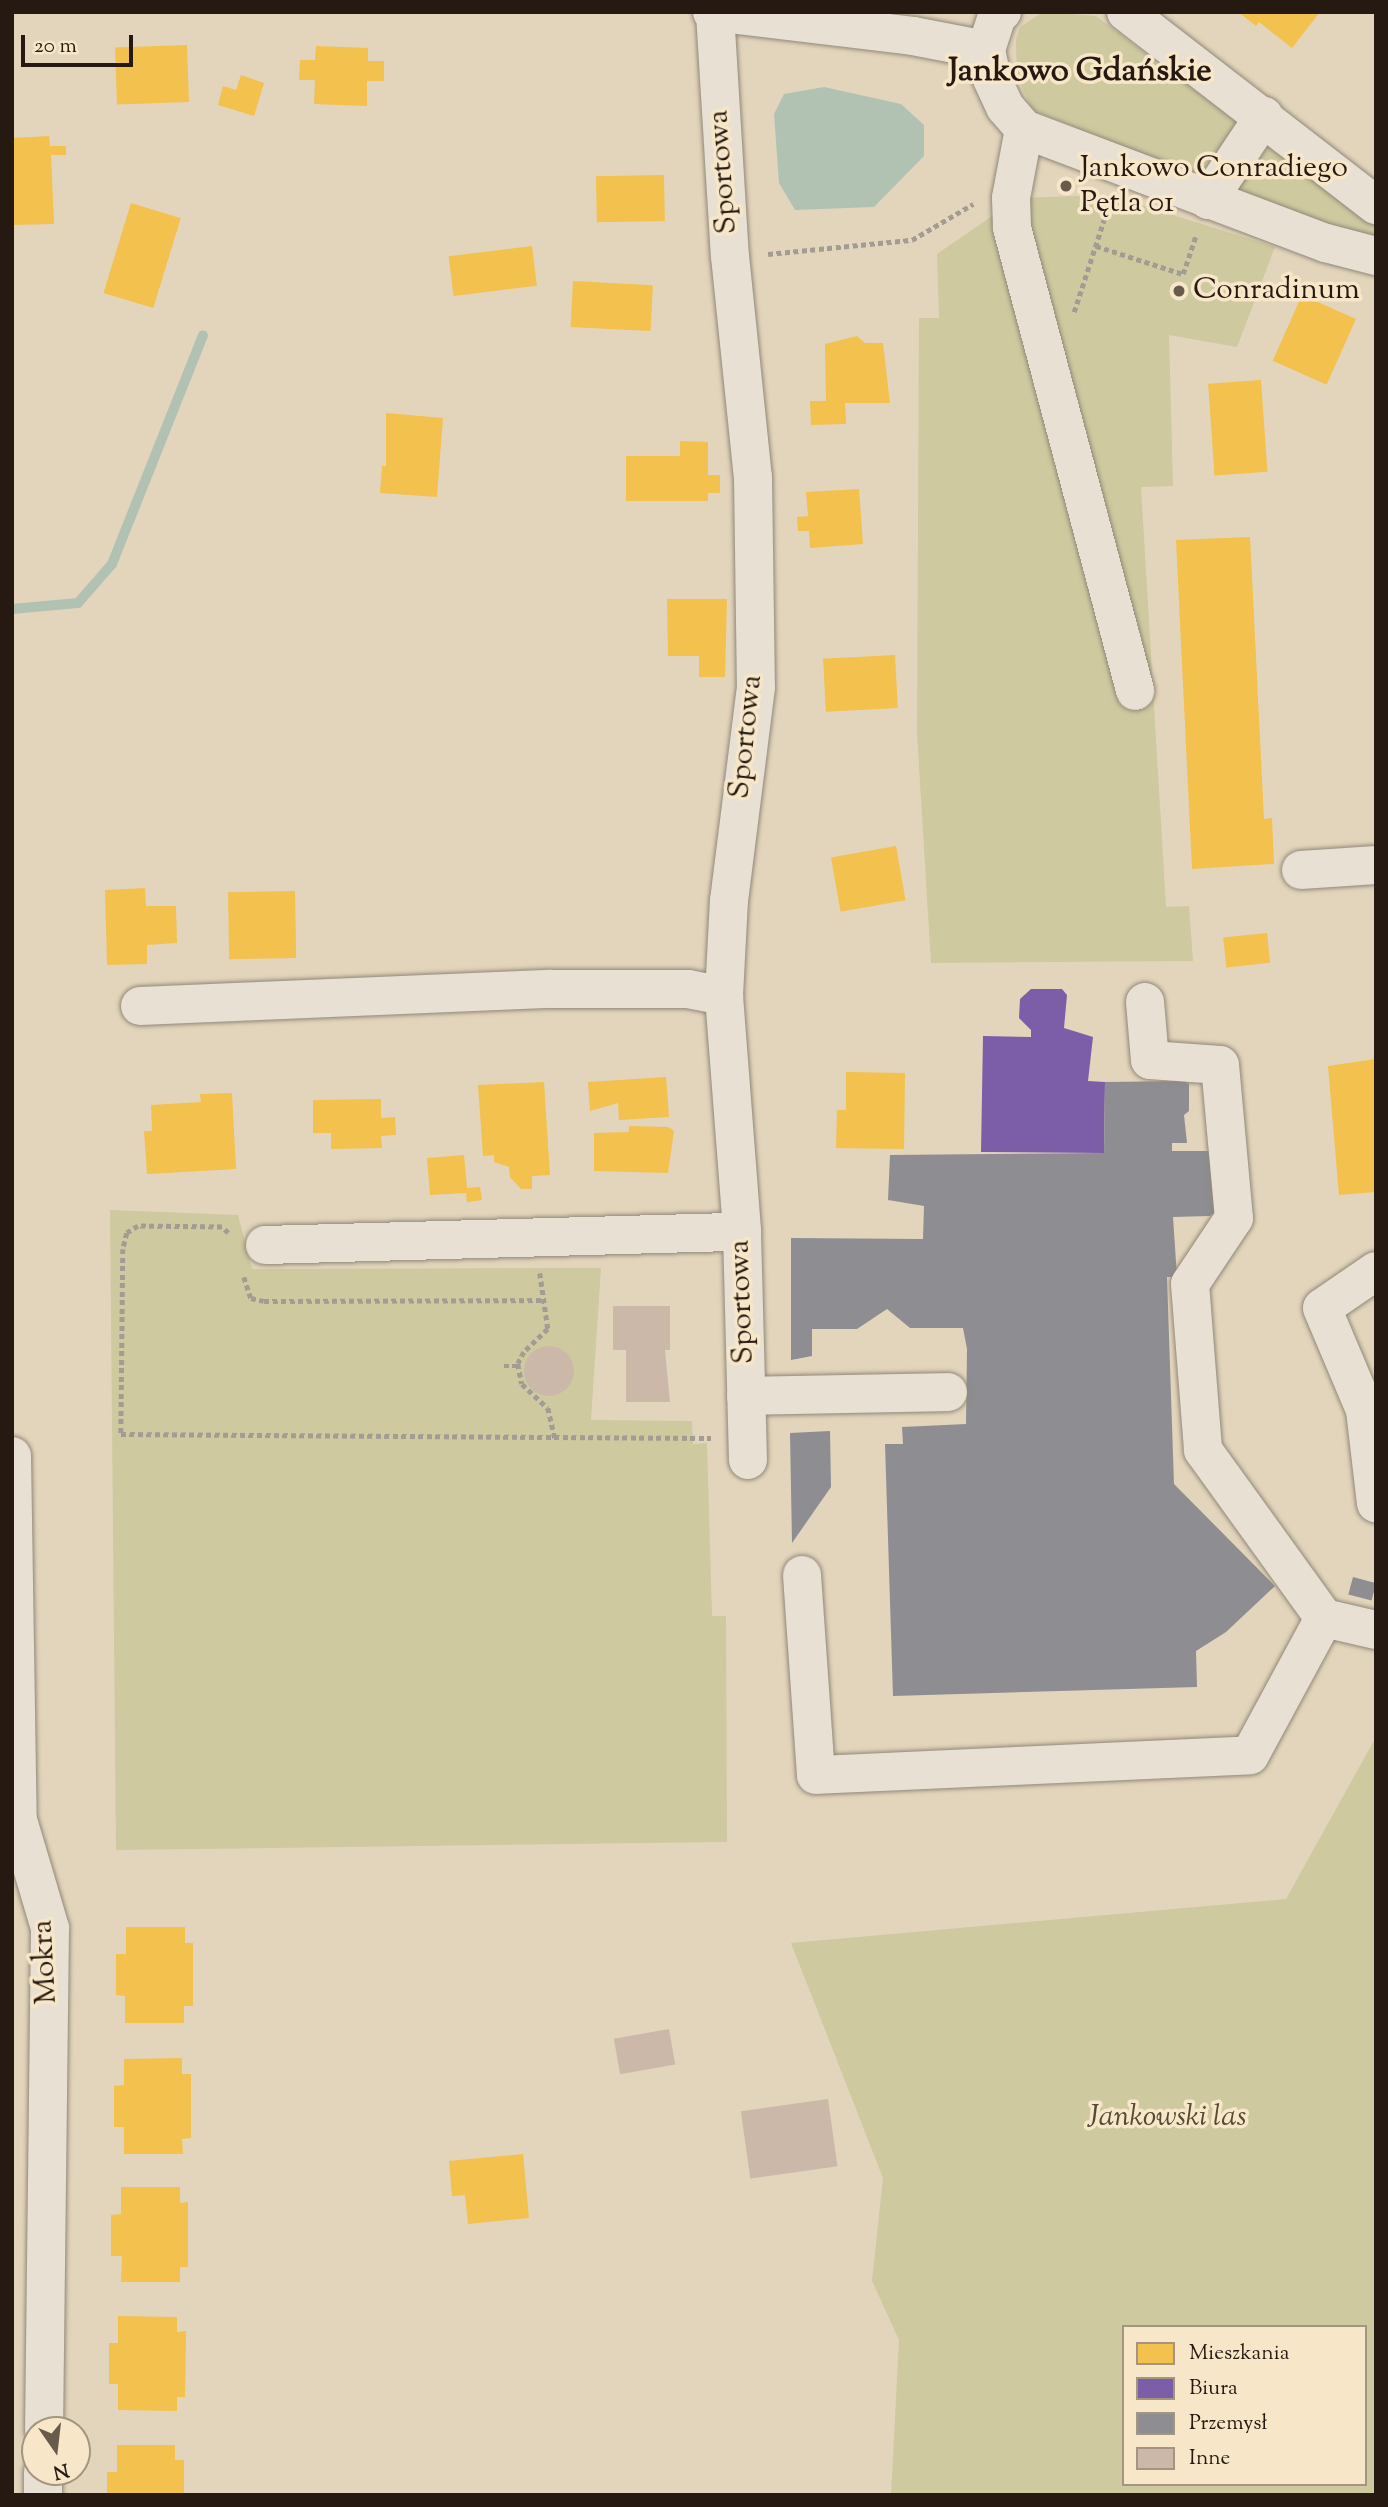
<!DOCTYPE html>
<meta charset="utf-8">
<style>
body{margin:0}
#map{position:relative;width:1388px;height:2507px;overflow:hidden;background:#e3d5bb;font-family:"Sorts Mill Goudy",serif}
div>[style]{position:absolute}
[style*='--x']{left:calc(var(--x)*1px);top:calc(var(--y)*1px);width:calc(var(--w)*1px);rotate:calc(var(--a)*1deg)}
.green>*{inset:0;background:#cec99f}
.water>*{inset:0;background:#b1c2b3}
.homes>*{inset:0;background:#f2c14e;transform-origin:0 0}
.offices>*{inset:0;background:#7b5ea7}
.industry>*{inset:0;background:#8d8d92;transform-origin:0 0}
.stream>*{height:10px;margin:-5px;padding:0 5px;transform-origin:5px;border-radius:5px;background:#b1c2b3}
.building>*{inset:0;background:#ccb8a9;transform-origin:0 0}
.round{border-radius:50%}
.path>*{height:4.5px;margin-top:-2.25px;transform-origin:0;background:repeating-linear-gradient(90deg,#a29c92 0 5px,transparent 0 8.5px)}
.roads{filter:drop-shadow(0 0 2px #918879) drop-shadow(0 0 2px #918879)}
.minor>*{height:38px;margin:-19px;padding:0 19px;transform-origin:19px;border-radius:19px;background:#e7e0d3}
.dots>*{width:19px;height:19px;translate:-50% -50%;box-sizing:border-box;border:4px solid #f7e7c8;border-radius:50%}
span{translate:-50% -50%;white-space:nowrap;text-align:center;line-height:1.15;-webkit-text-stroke:7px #f7e7c8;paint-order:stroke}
.poi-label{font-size:30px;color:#261911}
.left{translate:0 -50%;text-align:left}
.street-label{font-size:30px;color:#261911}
.park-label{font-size:30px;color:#534b35;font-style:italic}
.quarter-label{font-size:33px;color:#261911;font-weight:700}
.frame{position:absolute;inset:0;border:14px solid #261911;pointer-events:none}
.legend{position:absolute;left:1122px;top:2325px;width:245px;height:161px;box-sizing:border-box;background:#f7e7c8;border:2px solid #a3957f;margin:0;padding:9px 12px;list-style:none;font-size:21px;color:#261911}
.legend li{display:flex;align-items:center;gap:14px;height:35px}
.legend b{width:35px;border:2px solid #a3957f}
.north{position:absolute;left:21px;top:2416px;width:70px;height:70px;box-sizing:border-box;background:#f7e7c8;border:2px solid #a3957f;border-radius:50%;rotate:166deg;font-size:19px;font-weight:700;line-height:28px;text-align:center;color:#261911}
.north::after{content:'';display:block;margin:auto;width:24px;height:32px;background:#685b4c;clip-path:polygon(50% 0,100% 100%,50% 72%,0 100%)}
.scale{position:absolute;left:21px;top:35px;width:112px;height:32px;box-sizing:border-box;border:4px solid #261911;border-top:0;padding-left:9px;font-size:21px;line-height:24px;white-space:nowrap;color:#261911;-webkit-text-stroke:5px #f7e7c8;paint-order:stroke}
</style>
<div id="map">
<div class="green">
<div style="clip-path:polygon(1043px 12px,1096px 16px,1376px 227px,1376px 246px,1032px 110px,1017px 75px,1016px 40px,1020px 27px)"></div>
<div style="clip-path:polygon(1109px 195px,1275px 247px,1237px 347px,1169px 335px,1173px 486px,1141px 487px,1166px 907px,1189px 906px,1193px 961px,931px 963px,917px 733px,919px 318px,939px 318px,937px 254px,1018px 198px)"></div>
<div style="clip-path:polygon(110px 1210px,238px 1215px,252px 1269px,601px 1268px,591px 1420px,692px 1421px,693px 1444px,707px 1443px,712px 1616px,726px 1616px,727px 1842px,116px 1850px)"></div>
<div style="clip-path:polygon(evenodd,1376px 1737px,1376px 2495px,891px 2495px,899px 2340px,872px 2281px,883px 2178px,791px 1943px,1286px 1899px,1376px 1737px,1124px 2327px,1365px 2327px,1365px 2484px,1124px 2484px,1124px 2327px)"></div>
</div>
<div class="water">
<div style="clip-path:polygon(824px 87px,901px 104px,924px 125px,924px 156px,874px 207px,795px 210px,779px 183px,774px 114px,784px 94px)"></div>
</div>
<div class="homes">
<div style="clip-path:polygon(1238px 12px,1320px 12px,1292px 48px,1259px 22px,1256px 26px)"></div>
<div style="left:187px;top:45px;width:57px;height:72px;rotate:88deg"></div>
<div style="clip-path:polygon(316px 46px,368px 48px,368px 61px,384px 61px,384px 81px,367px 81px,367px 106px,314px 104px,315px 80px,299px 80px,300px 60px,315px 60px)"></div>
<div style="clip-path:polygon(241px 75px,264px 83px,254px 116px,218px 105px,223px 86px,236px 90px)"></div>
<div style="clip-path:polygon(49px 136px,50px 146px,66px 146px,66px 155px,51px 155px,54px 224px,12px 225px,12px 138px)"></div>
<div style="left:664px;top:175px;width:46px;height:68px;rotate:89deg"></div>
<div style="left:131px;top:203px;width:52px;height:94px;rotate:17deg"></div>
<div style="left:532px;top:246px;width:40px;height:84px;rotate:83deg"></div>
<div style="left:573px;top:281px;width:80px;height:46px;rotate:3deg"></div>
<div style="left:1302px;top:295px;width:59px;height:72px;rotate:24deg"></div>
<div style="clip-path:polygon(857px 336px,865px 343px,883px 343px,890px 403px,845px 403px,846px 424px,811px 425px,810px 401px,826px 401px,825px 344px)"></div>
<div style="left:1261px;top:380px;width:92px;height:53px;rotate:86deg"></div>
<div style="clip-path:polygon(386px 413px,443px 418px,437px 497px,380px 493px,382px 466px,386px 466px)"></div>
<div style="clip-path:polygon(680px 441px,708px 442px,708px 475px,720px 475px,720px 493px,708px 493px,708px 501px,626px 501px,626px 456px,680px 456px)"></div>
<div style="clip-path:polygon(859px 489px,863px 544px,810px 548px,809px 531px,798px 531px,797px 517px,808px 516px,806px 492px)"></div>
<div style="clip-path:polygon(1250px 537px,1264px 819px,1272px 818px,1274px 864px,1192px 869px,1176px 540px)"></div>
<div style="clip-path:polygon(667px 599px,727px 599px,725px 677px,699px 677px,699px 656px,668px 656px)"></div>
<div style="left:895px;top:655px;width:53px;height:72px;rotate:87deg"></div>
<div style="left:896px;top:846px;width:55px;height:66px;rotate:80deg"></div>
<div style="clip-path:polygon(145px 888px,146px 906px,176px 906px,177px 943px,147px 945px,147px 964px,107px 965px,105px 890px)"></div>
<div style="left:295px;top:891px;width:67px;height:67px;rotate:89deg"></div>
<div style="left:1267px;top:933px;width:30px;height:44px;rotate:84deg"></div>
<div style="clip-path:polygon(1376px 1059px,1376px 1192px,1339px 1195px,1328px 1066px)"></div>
<div style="clip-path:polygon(846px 1072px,905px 1073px,904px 1149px,836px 1148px,837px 1110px,846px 1110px)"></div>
<div style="clip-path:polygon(666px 1077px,669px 1117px,619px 1120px,618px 1103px,590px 1111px,588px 1082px)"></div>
<div style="clip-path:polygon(544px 1082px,550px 1175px,532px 1176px,532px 1189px,521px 1189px,510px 1177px,509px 1167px,494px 1162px,494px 1155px,483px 1156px,478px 1085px)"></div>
<div style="clip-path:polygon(232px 1093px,236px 1169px,147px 1174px,144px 1131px,152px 1131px,151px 1105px,201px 1102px,200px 1094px)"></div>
<div style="clip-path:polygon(381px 1099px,381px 1118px,395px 1117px,396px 1135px,381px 1136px,382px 1148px,331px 1149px,331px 1133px,313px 1133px,313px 1100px)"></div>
<div style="clip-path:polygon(629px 1126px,668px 1127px,674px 1131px,668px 1173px,594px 1171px,594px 1133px,629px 1132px)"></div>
<div style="clip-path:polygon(464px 1155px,467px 1188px,480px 1187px,482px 1200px,467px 1202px,466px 1193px,430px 1195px,427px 1158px)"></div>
<div style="clip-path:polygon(126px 1927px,185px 1927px,185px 1943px,193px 1943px,193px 2006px,184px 2006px,184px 2023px,125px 2023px,125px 1996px,116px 1995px,116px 1954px,126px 1954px)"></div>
<div style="clip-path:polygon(182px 2058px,182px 2074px,191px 2074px,191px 2138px,182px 2139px,183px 2154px,124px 2154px,124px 2127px,114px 2127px,114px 2086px,124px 2085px,124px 2059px)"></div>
<div style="clip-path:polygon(523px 2154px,529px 2218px,468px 2224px,465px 2195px,452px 2196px,449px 2161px)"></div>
<div style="clip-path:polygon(121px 2187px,180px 2187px,180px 2203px,188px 2202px,188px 2267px,180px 2267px,180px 2282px,121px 2282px,122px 2256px,111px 2256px,111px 2215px,121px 2214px)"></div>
<div style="clip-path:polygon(118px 2316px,177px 2317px,177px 2332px,186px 2331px,185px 2397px,177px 2397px,177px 2411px,118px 2410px,118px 2384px,109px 2384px,109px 2343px,118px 2343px)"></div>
<div style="clip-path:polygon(117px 2445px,175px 2445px,175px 2460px,184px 2460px,184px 2495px,107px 2495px,107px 2472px,117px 2472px)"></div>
</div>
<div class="offices">
<div style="clip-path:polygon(1031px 989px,1062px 989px,1067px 995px,1064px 1028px,1093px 1037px,1088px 1081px,1105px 1082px,1104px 1153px,981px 1152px,983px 1036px,1031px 1037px,1031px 1030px,1019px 1018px,1020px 999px)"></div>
</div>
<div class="industry">
<div style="clip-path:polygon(1184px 1081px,1189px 1084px,1189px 1111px,1184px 1115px,1187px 1143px,1172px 1143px,1172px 1151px,1209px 1151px,1215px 1212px,1210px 1216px,1173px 1217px,1177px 1277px,1167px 1277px,1174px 1484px,1275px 1586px,1226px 1632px,1196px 1651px,1197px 1687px,893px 1696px,885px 1444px,903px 1444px,902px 1427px,966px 1424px,967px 1349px,963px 1328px,910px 1328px,887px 1309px,857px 1329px,812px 1329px,812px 1356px,791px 1360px,791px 1238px,923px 1239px,924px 1206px,888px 1200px,890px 1155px,1104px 1153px,1105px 1082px)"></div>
<div style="clip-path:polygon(830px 1431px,831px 1487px,792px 1543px,790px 1433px)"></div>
<div style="left:1353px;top:1577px;width:24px;height:18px;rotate:15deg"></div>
</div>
<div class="stream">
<div style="--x:12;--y:609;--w:66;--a:-5.2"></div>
<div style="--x:78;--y:603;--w:52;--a:-48.9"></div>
<div style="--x:112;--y:564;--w:246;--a:-68.3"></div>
</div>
<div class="building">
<div style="clip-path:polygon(613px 1306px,670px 1306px,670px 1350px,665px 1350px,670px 1402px,626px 1402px,626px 1350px,613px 1350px)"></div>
<div class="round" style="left:524px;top:1346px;width:50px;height:50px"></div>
<div style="left:669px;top:2029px;width:36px;height:56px;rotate:80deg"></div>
<div style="left:828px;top:2099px;width:68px;height:88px;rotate:82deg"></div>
</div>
<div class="path">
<div style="--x:1096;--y:246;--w:91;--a:17.8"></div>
<div style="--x:1183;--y:274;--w:41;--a:-71.6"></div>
<div style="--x:768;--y:254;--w:145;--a:-5.6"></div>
<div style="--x:912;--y:240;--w:71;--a:-30.5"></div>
<div style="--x:1074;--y:312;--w:117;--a:-72"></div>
<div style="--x:228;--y:1233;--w:8;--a:-135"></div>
<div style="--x:222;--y:1227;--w:84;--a:-179.3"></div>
<div style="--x:138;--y:1226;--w:13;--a:148"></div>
<div style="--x:127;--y:1233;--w:16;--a:104"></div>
<div style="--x:123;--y:1249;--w:185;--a:90.6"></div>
<div style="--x:121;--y:1434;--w:590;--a:0.39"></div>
<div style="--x:540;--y:1273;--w:57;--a:81.9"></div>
<div style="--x:548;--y:1329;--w:33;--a:136"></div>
<div style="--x:524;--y:1352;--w:13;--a:117"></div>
<div style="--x:518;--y:1364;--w:20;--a:79"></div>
<div style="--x:522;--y:1384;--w:35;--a:43"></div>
<div style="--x:548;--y:1408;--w:31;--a:77"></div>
<div style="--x:244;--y:1277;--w:22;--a:72"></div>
<div style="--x:251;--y:1298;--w:13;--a:13"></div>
<div style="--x:264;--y:1301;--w:277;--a:-0.2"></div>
<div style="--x:504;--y:1366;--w:15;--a:0"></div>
</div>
<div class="roads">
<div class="minor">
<div style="--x:712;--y:12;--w:202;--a:6.8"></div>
<div style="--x:913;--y:36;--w:74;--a:10.9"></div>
<div style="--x:1002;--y:12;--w:6;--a:141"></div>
<div style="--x:997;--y:16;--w:36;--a:108"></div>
<div style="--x:986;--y:50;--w:30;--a:78"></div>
<div style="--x:992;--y:79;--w:31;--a:65"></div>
<div style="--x:1005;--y:107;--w:29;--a:49"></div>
<div style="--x:1024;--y:129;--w:323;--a:20.7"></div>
<div style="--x:1326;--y:243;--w:52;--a:14.6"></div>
<div style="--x:1126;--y:12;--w:316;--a:37.7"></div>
<div style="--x:715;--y:13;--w:243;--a:86.5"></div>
<div style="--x:730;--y:256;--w:222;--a:84.1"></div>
<div style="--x:753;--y:477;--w:210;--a:89.2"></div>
<div style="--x:756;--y:687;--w:215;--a:97.2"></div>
<div style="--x:729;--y:900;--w:96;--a:93"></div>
<div style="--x:724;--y:996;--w:237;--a:85.6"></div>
<div style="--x:742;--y:1232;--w:228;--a:88.5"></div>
<div style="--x:1024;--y:129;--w:70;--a:100.7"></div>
<div style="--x:1011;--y:198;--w:30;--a:88"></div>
<div style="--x:1012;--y:228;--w:479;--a:75.1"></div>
<div style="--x:1208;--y:200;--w:101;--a:-56.3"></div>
<div style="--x:1301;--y:870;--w:75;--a:-3.8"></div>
<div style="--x:1145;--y:1002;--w:58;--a:85.1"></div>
<div style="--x:1150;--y:1060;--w:70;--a:4.1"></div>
<div style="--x:1220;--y:1065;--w:154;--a:84.8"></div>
<div style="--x:1234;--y:1218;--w:79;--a:123.7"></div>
<div style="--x:1190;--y:1284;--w:167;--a:85.5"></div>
<div style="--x:1203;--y:1450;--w:207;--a:54.2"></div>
<div style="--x:140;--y:1006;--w:411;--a:-2.4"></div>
<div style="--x:551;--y:989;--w:137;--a:0"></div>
<div style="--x:688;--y:989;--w:37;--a:11"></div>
<div style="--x:265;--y:1245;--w:477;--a:-1.6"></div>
<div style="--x:1376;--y:1271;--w:65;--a:145.6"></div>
<div style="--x:1322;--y:1308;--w:111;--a:67.1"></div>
<div style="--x:1365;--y:1410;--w:94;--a:83.3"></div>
<div style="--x:746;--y:1396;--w:202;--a:-1.1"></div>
<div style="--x:12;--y:1456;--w:364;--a:89.1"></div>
<div style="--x:18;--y:1820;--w:113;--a:73.5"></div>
<div style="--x:50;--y:1928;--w:502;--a:90.68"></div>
<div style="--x:802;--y:1575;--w:200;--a:86"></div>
<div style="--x:816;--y:1775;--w:434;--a:-2.6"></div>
<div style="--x:1250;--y:1755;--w:156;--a:-61.6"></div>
<div style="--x:1324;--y:1618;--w:53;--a:13"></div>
<div style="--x:43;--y:2495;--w:23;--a:-90"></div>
</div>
</div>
<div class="dots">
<div style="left:1066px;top:186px;background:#685b4c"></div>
<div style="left:1179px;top:291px;background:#685b4c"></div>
</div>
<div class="poi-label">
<span class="left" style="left:1080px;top:186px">Jankowo Conradiego<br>Pętla 01</span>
<span class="left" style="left:1193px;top:291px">Conradinum</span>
</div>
<div class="street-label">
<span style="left:724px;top:172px;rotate:-94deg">Sportowa</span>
<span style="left:747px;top:737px;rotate:-84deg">Sportowa</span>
<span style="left:743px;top:1302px;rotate:-92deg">Sportowa</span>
<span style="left:46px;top:1962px;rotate:-93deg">Mokra</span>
</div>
<div class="park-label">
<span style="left:1167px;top:2118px">Jankowski las</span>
</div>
<div class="quarter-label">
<span style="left:1080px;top:73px">Jankowo Gdańskie</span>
</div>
<div class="frame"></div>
<ul class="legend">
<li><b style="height:19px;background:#f2c14e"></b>Mieszkania</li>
<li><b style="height:19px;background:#7b5ea7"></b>Biura</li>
<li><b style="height:19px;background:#8d8d92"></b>Przemysł</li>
<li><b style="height:19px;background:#ccb8a9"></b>Inne</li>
</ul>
<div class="north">N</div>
<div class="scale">20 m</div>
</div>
